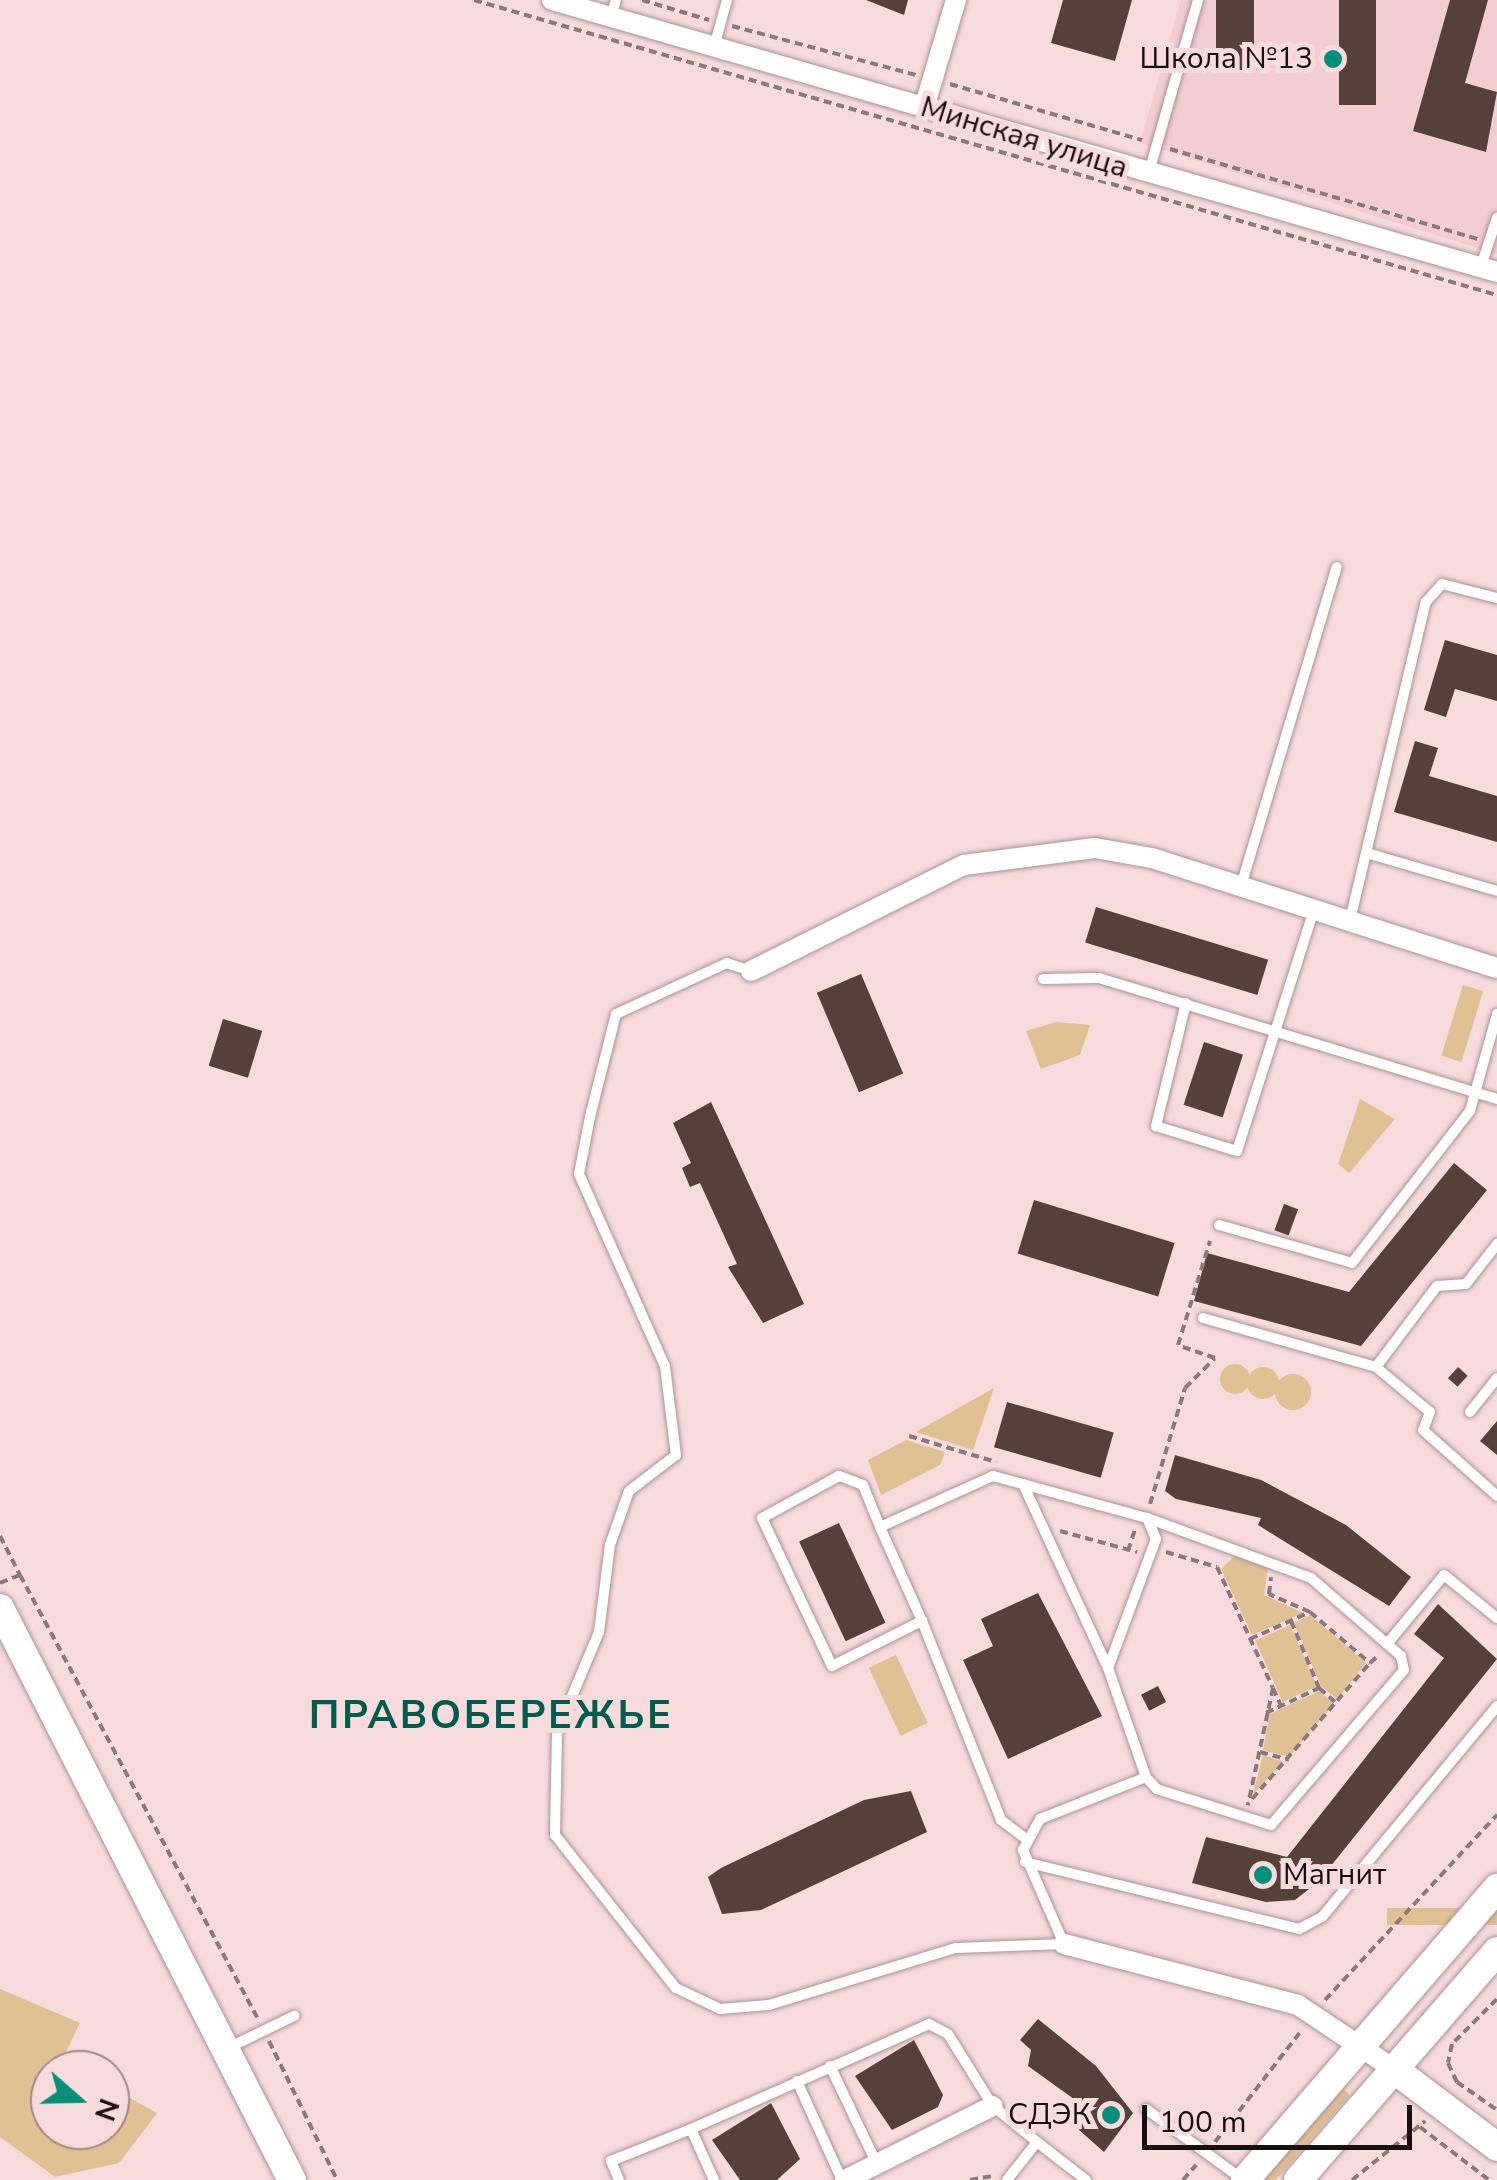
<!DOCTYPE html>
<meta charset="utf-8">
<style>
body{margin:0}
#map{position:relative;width:1497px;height:2180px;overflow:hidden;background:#f7dbdd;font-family:"Nunito Sans",sans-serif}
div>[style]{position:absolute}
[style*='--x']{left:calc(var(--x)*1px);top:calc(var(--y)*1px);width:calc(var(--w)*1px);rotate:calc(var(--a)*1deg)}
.built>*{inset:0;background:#f2cdd1}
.green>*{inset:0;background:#e0c194;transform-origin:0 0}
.round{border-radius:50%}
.building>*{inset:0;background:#554139;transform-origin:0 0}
.path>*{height:4px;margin-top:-2px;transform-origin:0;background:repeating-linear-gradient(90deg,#8c797b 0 8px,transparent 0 13px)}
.roads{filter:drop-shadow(0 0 2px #ac9194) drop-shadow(0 0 2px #ac9194)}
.lane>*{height:10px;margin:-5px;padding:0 5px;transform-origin:5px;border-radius:5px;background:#fff}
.street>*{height:20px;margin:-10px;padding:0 10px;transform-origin:10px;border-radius:10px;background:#fff}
.secondary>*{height:28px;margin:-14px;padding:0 14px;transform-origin:14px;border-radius:14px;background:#fff}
.dots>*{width:28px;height:28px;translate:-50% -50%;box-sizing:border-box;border:5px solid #f7dbdd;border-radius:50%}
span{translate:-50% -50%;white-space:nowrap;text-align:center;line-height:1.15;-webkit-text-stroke:10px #f7dbdd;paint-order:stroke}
.poi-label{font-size:30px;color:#180f10}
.right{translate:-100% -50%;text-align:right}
.left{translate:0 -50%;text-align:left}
.street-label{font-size:30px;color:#180f10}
.district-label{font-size:40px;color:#005d4d;font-weight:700;letter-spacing:2.5px}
.north{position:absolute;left:30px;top:2050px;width:100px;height:100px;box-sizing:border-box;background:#f7dbdd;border:2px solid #9e898b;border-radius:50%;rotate:110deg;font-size:28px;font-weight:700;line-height:40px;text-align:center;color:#180f10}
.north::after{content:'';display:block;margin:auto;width:35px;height:45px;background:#068f78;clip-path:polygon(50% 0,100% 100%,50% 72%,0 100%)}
.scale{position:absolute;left:1142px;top:2105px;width:270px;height:45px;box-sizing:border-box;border:5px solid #180f10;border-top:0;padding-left:12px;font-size:30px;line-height:35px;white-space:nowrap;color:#180f10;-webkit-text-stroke:8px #f7dbdd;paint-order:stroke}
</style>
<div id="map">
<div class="built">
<div style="clip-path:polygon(1181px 0,1497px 0,1497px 254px,1140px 143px)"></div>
</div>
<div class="green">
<div style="left:1463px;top:985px;width:21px;height:74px;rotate:17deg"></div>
<div style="clip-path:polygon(1056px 1022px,1090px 1025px,1080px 1055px,1041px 1069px,1026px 1031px)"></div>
<div style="clip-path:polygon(1360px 1099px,1395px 1119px,1349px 1173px,1338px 1164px)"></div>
<div class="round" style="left:1220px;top:1364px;width:30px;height:30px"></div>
<div class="round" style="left:1247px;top:1367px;width:32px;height:32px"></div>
<div class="round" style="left:1275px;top:1374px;width:36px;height:36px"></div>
<div style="clip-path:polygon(994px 1388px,973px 1450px,916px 1432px)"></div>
<div style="clip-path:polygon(906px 1440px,945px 1452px,940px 1465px,881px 1495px,868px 1460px)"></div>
<div style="clip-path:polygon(1235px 1556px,1268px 1568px,1264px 1595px,1303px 1613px,1252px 1635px,1221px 1569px)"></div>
<div style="clip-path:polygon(1310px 1615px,1366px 1663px,1337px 1699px,1321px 1686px,1294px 1623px)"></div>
<div style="left:1290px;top:1625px;width:67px;height:38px;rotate:66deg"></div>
<div style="left:896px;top:1655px;width:75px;height:30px;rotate:65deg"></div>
<div style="clip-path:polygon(1319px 1691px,1334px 1704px,1289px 1757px,1263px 1750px,1270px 1714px)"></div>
<div style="clip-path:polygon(1263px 1755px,1284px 1762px,1253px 1794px)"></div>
<div style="left:1497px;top:1908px;width:17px;height:110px;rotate:90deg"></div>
<div style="clip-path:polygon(0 1989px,80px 2023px,62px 2060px,79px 2070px,50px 2070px,50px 2130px,110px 2130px,110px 2087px,157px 2113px,119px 2163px,55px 2177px,0 2137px)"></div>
<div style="left:1343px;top:2089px;width:9px;height:120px;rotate:41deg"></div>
</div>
<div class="building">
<div style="clip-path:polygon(866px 0,908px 0,904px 15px)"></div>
<div style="clip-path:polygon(1063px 0,1132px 0,1115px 61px,1051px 43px)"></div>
<div style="left:1216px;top:0;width:38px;height:70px"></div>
<div style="left:1339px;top:0;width:37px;height:105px"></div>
<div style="clip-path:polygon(1450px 0,1488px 0,1465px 83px,1497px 92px,1486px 152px,1413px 131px)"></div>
<div style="clip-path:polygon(1445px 640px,1497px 655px,1497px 701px,1455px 689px,1446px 717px,1424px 710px)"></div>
<div style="clip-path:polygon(1415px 741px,1438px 748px,1429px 776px,1497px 796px,1497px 842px,1394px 812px)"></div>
<div style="left:1096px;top:907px;width:180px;height:37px;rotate:17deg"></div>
<div style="left:861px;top:974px;width:108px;height:48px;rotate:67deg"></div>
<div style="left:223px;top:1019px;width:41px;height:49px;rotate:17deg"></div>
<div style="left:1204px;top:1042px;width:41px;height:66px;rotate:18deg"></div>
<div style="clip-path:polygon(711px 1102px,804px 1304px,763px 1323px,728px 1267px,737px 1264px,700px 1183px,690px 1187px,682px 1168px,691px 1163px,673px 1123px)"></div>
<div style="clip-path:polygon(1454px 1163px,1487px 1190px,1361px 1346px,1194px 1301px,1207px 1253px,1349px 1292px)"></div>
<div style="left:1034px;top:1200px;width:147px;height:56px;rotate:17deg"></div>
<div style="left:1284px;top:1204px;width:15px;height:28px;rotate:20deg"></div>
<div style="left:1458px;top:1367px;width:13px;height:15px;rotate:42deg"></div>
<div style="left:1007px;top:1402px;width:111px;height:47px;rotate:16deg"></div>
<div style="clip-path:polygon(1497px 1421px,1497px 1455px,1480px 1441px)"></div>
<div style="clip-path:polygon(1175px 1455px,1261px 1480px,1346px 1525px,1411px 1577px,1389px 1606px,1258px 1525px,1261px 1518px,1176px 1499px,1165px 1491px)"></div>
<div style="left:839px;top:1523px;width:110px;height:44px;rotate:65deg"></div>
<div style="clip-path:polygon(1038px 1593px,1102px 1716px,1008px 1759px,963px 1660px,993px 1646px,981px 1619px)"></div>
<div style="clip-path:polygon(1438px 1604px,1497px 1659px,1318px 1882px,1295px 1900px,1266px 1902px,1192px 1883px,1206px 1837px,1287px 1857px,1444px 1658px,1414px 1634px)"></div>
<div style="left:1158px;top:1686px;width:18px;height:19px;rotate:63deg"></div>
<div style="clip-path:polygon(911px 1791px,927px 1832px,761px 1910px,722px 1914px,708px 1877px,721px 1868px,864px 1800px)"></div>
<div style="clip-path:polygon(1038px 2019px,1096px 2066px,1133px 2113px,1104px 2152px,1079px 2130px,1085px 2107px,1028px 2066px,1031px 2050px,1020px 2040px)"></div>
<div style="clip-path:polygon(914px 2040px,943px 2095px,938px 2107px,892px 2130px,855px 2076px)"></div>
<div style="clip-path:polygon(771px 2103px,800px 2159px,777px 2180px,740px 2180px,712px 2140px)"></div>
</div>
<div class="path">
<div style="--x:474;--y:0;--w:1065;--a:16.09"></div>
<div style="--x:642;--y:0;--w:70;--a:16.6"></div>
<div style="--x:732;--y:26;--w:190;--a:14.9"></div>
<div style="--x:950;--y:84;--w:200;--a:16.3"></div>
<div style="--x:1170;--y:149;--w:321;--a:16.3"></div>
<div style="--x:909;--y:1436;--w:91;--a:16.6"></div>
<div style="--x:1150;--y:1504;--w:121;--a:-73.2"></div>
<div style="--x:1185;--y:1388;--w:42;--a:-45"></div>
<div style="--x:1215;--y:1358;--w:39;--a:-161"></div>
<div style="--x:1178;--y:1345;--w:109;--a:-72.9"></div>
<div style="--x:1060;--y:1531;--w:80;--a:15.3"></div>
<div style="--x:0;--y:1536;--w:44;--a:62.9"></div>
<div style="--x:1128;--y:1551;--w:25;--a:-72"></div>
<div style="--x:1166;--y:1552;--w:53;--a:16.4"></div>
<div style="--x:1217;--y:1567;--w:133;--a:65.2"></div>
<div style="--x:1273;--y:1688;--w:120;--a:102.1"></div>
<div style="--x:0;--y:1583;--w:22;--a:-22"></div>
<div style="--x:20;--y:1575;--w:504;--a:61.81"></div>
<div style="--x:1310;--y:1612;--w:79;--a:40.4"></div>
<div style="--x:1370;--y:1663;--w:12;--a:-42"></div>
<div style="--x:1291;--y:1621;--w:73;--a:67.3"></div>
<div style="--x:1319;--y:1688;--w:23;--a:41"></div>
<div style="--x:1250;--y:1639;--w:66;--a:-24.2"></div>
<div style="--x:1310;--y:1612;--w:45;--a:-156.3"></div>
<div style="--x:1269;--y:1594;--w:17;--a:-83"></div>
<div style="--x:1273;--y:1688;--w:20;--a:66"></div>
<div style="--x:1266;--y:1713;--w:59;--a:-25.3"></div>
<div style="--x:1260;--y:1752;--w:30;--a:15"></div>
<div style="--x:1252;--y:1799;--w:180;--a:-49.1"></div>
<div style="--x:1497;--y:1999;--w:64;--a:135"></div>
<div style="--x:1452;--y:2044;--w:19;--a:102"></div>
<div style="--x:1448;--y:2063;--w:21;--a:65"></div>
<div style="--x:1457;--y:2082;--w:49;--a:35"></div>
<div style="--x:1325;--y:2000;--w:253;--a:-47.1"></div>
<div style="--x:269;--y:2041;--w:155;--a:63.9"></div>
<div style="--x:1420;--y:2127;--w:87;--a:37.5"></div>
<div style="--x:1215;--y:2142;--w:140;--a:-52.2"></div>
<div style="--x:970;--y:2180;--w:23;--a:-10"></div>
<div style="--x:1183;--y:2180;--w:20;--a:-49"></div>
<div style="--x:1352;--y:2180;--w:94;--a:-38.9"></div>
</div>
<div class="roads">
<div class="lane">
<div style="--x:611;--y:17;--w:18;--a:-74"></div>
<div style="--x:714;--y:47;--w:49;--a:-74.5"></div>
<div style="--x:1149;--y:172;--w:179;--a:-74.1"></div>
<div style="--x:1481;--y:266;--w:51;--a:-71.6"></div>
<div style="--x:1370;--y:854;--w:132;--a:16.2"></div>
<div style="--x:1241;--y:886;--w:333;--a:-73.3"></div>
<div style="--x:1350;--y:920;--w:327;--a:-76.6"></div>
<div style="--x:1426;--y:602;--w:24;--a:-48"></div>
<div style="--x:1442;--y:584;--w:57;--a:14.3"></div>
<div style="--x:751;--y:971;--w:25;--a:-162"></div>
<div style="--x:727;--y:963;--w:122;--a:155.3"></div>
<div style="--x:616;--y:1014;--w:106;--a:104.2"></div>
<div style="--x:590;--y:1117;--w:58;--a:100.9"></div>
<div style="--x:579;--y:1174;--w:210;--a:65.9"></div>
<div style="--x:665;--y:1366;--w:90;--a:83"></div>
<div style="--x:676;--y:1455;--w:59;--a:142.5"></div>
<div style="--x:629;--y:1491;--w:57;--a:109.4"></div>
<div style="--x:610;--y:1545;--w:88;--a:97.2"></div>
<div style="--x:599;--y:1632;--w:108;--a:112.8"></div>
<div style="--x:557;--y:1732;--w:103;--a:91.1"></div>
<div style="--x:555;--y:1835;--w:195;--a:51.7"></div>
<div style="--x:676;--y:1988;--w:49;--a:25.5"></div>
<div style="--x:720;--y:2009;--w:49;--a:-4.7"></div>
<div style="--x:769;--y:2005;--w:195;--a:-17"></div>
<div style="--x:956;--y:1948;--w:108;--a:-2.1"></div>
<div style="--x:1064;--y:1944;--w:103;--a:-113.6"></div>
<div style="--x:1023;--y:1850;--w:35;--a:-61"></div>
<div style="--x:1040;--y:1819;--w:114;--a:-21.6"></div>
<div style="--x:1146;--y:1777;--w:115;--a:-109.2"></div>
<div style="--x:1108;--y:1668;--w:138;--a:-69.6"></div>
<div style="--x:1156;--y:1539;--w:23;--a:-113"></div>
<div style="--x:1147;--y:1518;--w:175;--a:20.1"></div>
<div style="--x:1311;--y:1578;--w:119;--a:40.9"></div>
<div style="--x:1401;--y:1656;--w:14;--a:78"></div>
<div style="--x:1404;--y:1670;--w:204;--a:130.6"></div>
<div style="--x:1271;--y:1825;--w:120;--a:-162.5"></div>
<div style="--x:1157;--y:1789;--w:16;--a:-133"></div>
<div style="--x:1043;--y:979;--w:56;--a:-1"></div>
<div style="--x:1099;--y:978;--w:416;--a:16.9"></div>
<div style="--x:1186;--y:1003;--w:127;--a:103.7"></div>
<div style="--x:1156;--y:1126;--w:85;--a:17.2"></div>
<div style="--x:1237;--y:1151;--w:247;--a:-72.3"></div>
<div style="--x:1219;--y:1225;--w:138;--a:15.9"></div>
<div style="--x:1352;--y:1263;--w:192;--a:-52.2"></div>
<div style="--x:1470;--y:1111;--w:101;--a:-74.4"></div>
<div style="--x:1203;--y:1318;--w:180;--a:15.8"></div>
<div style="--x:1376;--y:1367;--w:101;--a:-53"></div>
<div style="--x:1437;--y:1286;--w:29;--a:-4"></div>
<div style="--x:1466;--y:1284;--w:51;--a:-52.2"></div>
<div style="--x:1376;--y:1367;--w:70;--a:39.8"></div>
<div style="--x:1430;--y:1412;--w:19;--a:111"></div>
<div style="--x:1423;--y:1430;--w:99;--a:41.7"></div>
<div style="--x:1470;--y:1412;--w:43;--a:-51.5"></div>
<div style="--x:1023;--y:1484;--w:203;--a:65.2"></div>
<div style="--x:880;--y:1527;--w:45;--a:-112"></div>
<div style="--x:863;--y:1485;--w:26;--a:-159"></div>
<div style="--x:839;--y:1476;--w:88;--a:151.4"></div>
<div style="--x:762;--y:1518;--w:164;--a:64.7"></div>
<div style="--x:832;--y:1666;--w:101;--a:-26.6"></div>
<div style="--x:922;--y:1621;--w:103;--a:-114.1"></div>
<div style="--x:880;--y:1527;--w:124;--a:-24.3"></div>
<div style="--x:993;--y:1476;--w:160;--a:15.3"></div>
<div style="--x:922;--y:1621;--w:214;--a:68.3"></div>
<div style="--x:1001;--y:1820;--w:34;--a:37"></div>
<div style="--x:1387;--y:1644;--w:89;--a:-50.4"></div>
<div style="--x:1444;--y:1575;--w:68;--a:39.1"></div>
<div style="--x:1025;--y:1862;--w:282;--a:13.7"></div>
<div style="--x:1299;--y:1929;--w:26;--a:-28"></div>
<div style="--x:1322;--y:1917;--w:274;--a:-50.3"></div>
<div style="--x:226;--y:2049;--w:76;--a:-25.9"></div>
<div style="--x:830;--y:2066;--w:109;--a:64.4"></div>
<div style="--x:797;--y:2081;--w:109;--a:65.6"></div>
<div style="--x:1146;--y:2109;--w:119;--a:36.1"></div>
<div style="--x:1037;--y:2142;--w:62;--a:37.8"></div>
<div style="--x:619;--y:2180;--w:21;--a:-113"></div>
<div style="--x:611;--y:2161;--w:86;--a:-21.8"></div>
<div style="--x:714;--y:2180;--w:56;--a:-114.3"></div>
<div style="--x:691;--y:2129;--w:260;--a:-23.8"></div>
<div style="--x:929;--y:2024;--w:21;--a:28"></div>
<div style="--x:948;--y:2034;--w:85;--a:58"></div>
<div style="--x:993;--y:2106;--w:57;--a:39.3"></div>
<div style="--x:1037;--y:2142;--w:48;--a:128.3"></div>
</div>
<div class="street">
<div style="--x:552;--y:0;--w:983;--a:16.06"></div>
<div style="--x:924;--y:108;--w:113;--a:-73.5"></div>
<div style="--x:751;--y:971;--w:238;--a:-26.5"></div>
<div style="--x:964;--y:865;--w:132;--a:-7.4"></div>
<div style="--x:1095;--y:848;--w:58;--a:10"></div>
<div style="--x:1152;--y:858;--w:362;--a:17.7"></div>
<div style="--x:1064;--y:1944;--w:242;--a:14.6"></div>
<div style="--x:1298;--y:2005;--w:117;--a:33.8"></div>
<div style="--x:845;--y:2180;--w:165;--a:-26.6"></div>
</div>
<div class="secondary">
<div style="--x:0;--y:1608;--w:642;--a:62.96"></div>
<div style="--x:1395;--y:2070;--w:128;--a:37"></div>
<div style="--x:1245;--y:2180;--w:386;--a:-49.2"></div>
<div style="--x:1298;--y:2180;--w:303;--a:-49"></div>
</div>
</div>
<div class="dots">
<div style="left:1333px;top:59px;background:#068f78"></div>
<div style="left:1263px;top:1875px;background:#068f78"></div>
<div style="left:1111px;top:2115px;background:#068f78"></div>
</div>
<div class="poi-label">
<span class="right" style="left:1313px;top:59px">Школа №13</span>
<span class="left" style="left:1283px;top:1875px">Магнит</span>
<span class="right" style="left:1091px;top:2115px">СДЭК</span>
</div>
<div class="street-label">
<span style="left:1024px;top:138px;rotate:17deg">Минская улица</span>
</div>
<div class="district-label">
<span style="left:491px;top:1715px">ПРАВОБЕРЕЖЬЕ</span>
</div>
<div class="north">N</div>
<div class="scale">100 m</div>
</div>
